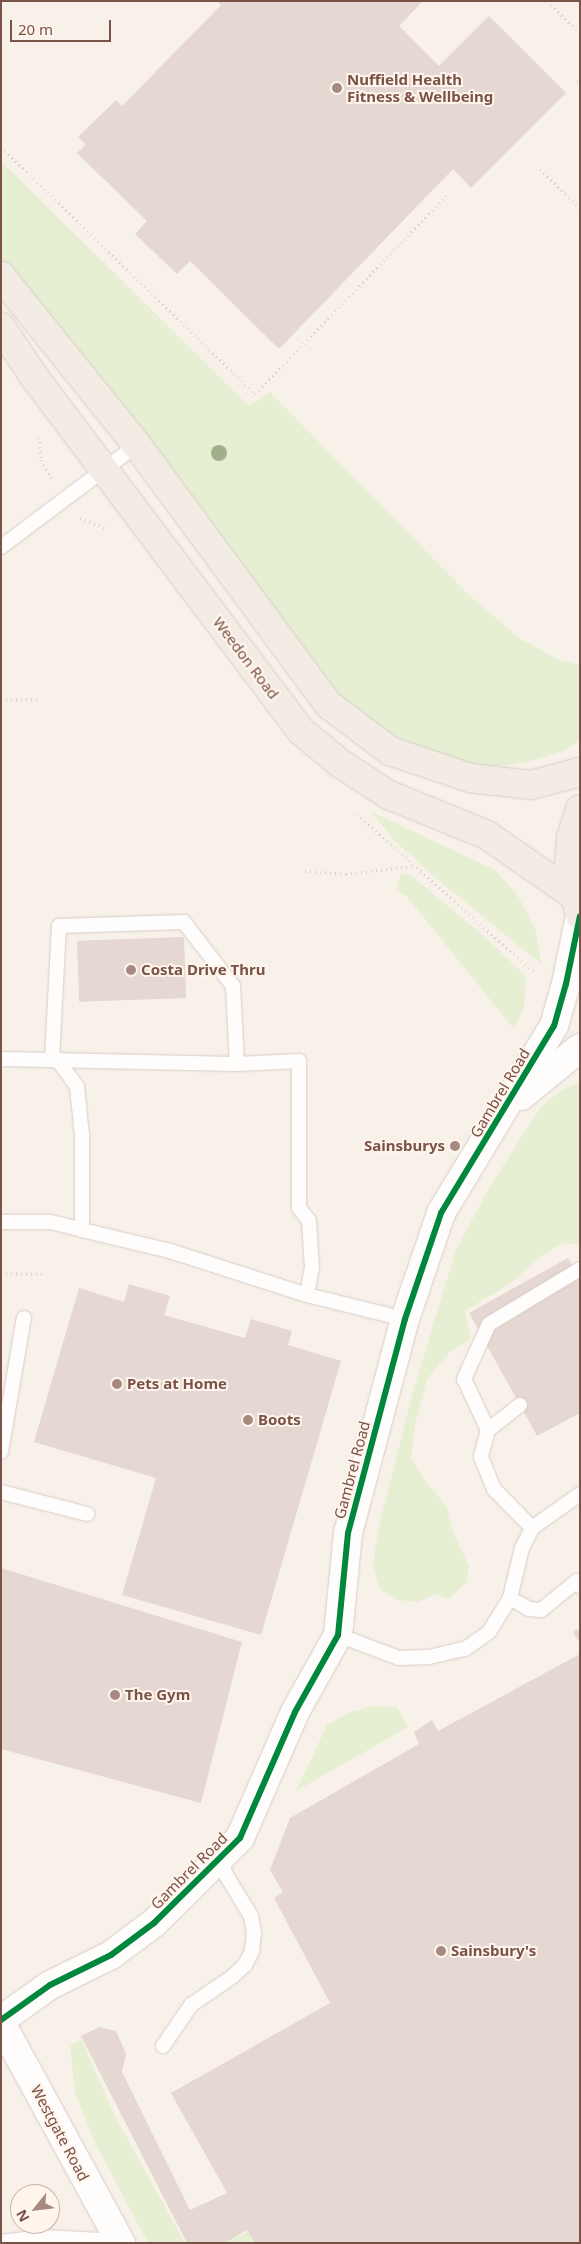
<!DOCTYPE html>
<style>
body{margin:0}
#map{position:relative;width:581px;height:2244px;overflow:hidden;background:#f8f1ea;font-family:"Noto Sans",sans-serif}
div>[style]{position:absolute}
[style*='--x']{left:calc(var(--x)*1px);top:calc(var(--y)*1px);width:calc(var(--w)*1px);rotate:calc(var(--a)*1deg)}
.green>*{inset:0;background:#e7efd3}
.building>*{inset:0;background:#e5d7d1;transform-origin:0 0}
.path>*{height:3px;margin-top:-1.5px;transform-origin:0;background:repeating-linear-gradient(90deg,#dcd0cc 0 1px,transparent 0 5px)}
.roads{filter:drop-shadow(0 0 1px #d7cdc7) drop-shadow(0 0 1px #d7cdc7)}
.service>*{height:14px;margin:-7px;padding:0 7px;transform-origin:7px;border-radius:7px;background:#fefdfc}
.minor>*{height:28px;margin:-14px;padding:0 14px;transform-origin:14px;border-radius:14px;background:#fefdfc}
.primary>*{height:28px;margin:-14px;padding:0 14px;transform-origin:14px;border-radius:14px;background:#f3ece5}
.cycleway>*{height:6px;margin:-3px;padding:0 3px;transform-origin:3px;border-radius:3px;background:#00873e}
.trees>*{width:16px;height:16px;margin:-8px;border-radius:50%;background:#9fb08a}
.dots>*{width:14px;height:14px;translate:-50% -50%;box-sizing:border-box;border:2px solid #fff5ed;border-radius:50%}
span{translate:-50% -50%;white-space:nowrap;text-align:center;line-height:1.15;-webkit-text-stroke:4px #fff5ed;paint-order:stroke}
.poi-label{font-size:15px;color:#7a5247;font-weight:700}
.left{translate:0 -50%;text-align:left}
.right{translate:-100% -50%;text-align:right}
.street-label{font-size:15px;color:#7a5247}
.frame{position:absolute;inset:0;border:2px solid #7a5247;pointer-events:none}
.north{position:absolute;left:10px;top:2184px;width:50px;height:50px;box-sizing:border-box;background:#fff5ed;border:1px solid #cab4ab;border-radius:50%;rotate:241deg;font-size:14px;font-weight:700;line-height:20px;text-align:center;color:#7a5247}
.north::after{content:'';display:block;margin:auto;width:18px;height:22px;background:#a68a80;clip-path:polygon(50% 0,100% 100%,50% 72%,0 100%)}
.scale{position:absolute;left:10px;top:20px;width:101px;height:22px;box-sizing:border-box;border:2px solid #7a5247;border-top:0;padding-left:6px;font-size:15px;line-height:18px;white-space:nowrap;color:#7a5247;-webkit-text-stroke:4px #fff5ed;paint-order:stroke}
</style>
<div id="map">
<div class="green">
<div style="clip-path:polygon(1px 161px,249px 406px,270px 392px,470px 596px,519px 638px,557px 659px,580px 665px,580px 741px,561px 752px,524px 763px,485px 767px,443px 760px,406px 747px,352px 712px,1px 266px)"></div>
<div style="clip-path:polygon(370px 811px,495px 870px,518px 896px,536px 931px,541px 964px,431px 874px,394px 840px)"></div>
<div style="clip-path:polygon(408px 873px,486px 938px,526px 976px,524px 1007px,514px 1029px,407px 897px,396px 890px,401px 874px)"></div>
<div style="clip-path:polygon(580px 1081px,580px 1244px,563px 1243px,540px 1257px,512px 1282px,465px 1311px,471px 1339px,449px 1353px,427px 1379px,415px 1424px,411px 1457px,424px 1479px,447px 1507px,453px 1532px,469px 1566px,466px 1583px,449px 1599px,435px 1594px,419px 1602px,397px 1600px,380px 1589px,373px 1565px,378px 1530px,413px 1391px,456px 1250px,490px 1186px,540px 1108px,559px 1092px)"></div>
<div style="clip-path:polygon(373px 1706px,397px 1707px,408px 1727px,296px 1791px,327px 1725px,350px 1712px)"></div>
<div style="clip-path:polygon(81px 2039px,115px 2116px,185px 2243px,148px 2243px,95px 2143px,75px 2092px,70px 2046px)"></div>
<div style="clip-path:polygon(248px 2231px,255px 2243px,227px 2243px)"></div>
</div>
<div class="building">
<div style="clip-path:polygon(217px 1px,423px 1px,399px 26px,439px 66px,489px 16px,566px 93px,471px 188px,453px 169px,279px 349px,190px 261px,177px 274px,135px 234px,147px 221px,77px 153px,86px 144px,78px 137px,116px 100px,122px 106px,221px 5px)"></div>
<div style="left:184px;top:937px;width:61px;height:107px;rotate:88deg"></div>
<div style="clip-path:polygon(568px 1258px,580px 1278px,580px 1413px,537px 1436px,469px 1313px)"></div>
<div style="clip-path:polygon(129px 1284px,170px 1296px,164px 1315px,245px 1338px,251px 1319px,292px 1331px,288px 1345px,341px 1361px,261px 1635px,122px 1595px,156px 1478px,34px 1442px,79px 1288px,124px 1302px)"></div>
<div style="clip-path:polygon(1px 1568px,242px 1642px,201px 1803px,1px 1749px)"></div>
<div style="clip-path:polygon(580px 1628px,580px 1644px,573px 1632px)"></div>
<div style="clip-path:polygon(580px 1654px,580px 2243px,255px 2243px,247px 2230px,225px 2243px,187px 2243px,81px 2036px,99px 2027px,116px 2031px,126px 2054px,122px 2072px,190px 2210px,227px 2193px,171px 2093px,330px 2003px,274px 1898px,283px 1892px,270px 1870px,290px 1818px,419px 1744px,414px 1732px,432px 1720px,438px 1731px)"></div>
</div>
<div class="path">
<div style="--x:547;--y:1;--w:46;--a:44.1"></div>
<div style="--x:577;--y:82;--w:4;--a:-45"></div>
<div style="--x:1;--y:147;--w:354;--a:44.2"></div>
<div style="--x:255;--y:394;--w:278;--a:-46"></div>
<div style="--x:540;--y:169;--w:56;--a:44.3"></div>
<div style="--x:39;--y:437;--w:23;--a:85"></div>
<div style="--x:41;--y:460;--w:21;--a:59"></div>
<div style="--x:80;--y:518;--w:30;--a:21"></div>
<div style="--x:1;--y:700;--w:36;--a:-2"></div>
<div style="--x:357;--y:814;--w:240;--a:41.8"></div>
<div style="--x:305;--y:871;--w:41;--a:4.2"></div>
<div style="--x:346;--y:874;--w:67;--a:-6.8"></div>
<div style="--x:1;--y:1273;--w:42;--a:1.4"></div>
</div>
<div class="roads">
<div class="service">
<div style="--x:1;--y:547;--w:170;--a:-36.9"></div>
<div style="--x:1;--y:1059;--w:236;--a:1.2"></div>
<div style="--x:237;--y:1064;--w:62;--a:-2.8"></div>
<div style="--x:299;--y:1061;--w:147;--a:90"></div>
<div style="--x:299;--y:1208;--w:16;--a:52"></div>
<div style="--x:309;--y:1221;--w:46;--a:86.3"></div>
<div style="--x:312;--y:1267;--w:28;--a:100"></div>
<div style="--x:52;--y:1059;--w:133;--a:-87"></div>
<div style="--x:59;--y:926;--w:125;--a:-1.8"></div>
<div style="--x:184;--y:922;--w:81;--a:52.6"></div>
<div style="--x:233;--y:986;--w:78;--a:87.1"></div>
<div style="--x:57;--y:1059;--w:34;--a:54"></div>
<div style="--x:77;--y:1087;--w:48;--a:84.1"></div>
<div style="--x:82;--y:1135;--w:95;--a:90"></div>
<div style="--x:1;--y:1222;--w:50;--a:0"></div>
<div style="--x:51;--y:1222;--w:32;--a:14"></div>
<div style="--x:82;--y:1230;--w:90;--a:13.4"></div>
<div style="--x:170;--y:1251;--w:144;--a:17.8"></div>
<div style="--x:307;--y:1295;--w:101;--a:13.8"></div>
<div style="--x:520;--y:1405;--w:41;--a:142"></div>
<div style="--x:488;--y:1430;--w:28;--a:105"></div>
<div style="--x:481;--y:1457;--w:35;--a:68"></div>
<div style="--x:494;--y:1489;--w:54;--a:45.7"></div>
<div style="--x:488;--y:1430;--w:56;--a:-115.2"></div>
<div style="--x:464;--y:1379;--w:60;--a:-65.6"></div>
<div style="--x:489;--y:1324;--w:106;--a:-31.1"></div>
<div style="--x:1;--y:1452;--w:136;--a:-80.3"></div>
<div style="--x:1;--y:1492;--w:89;--a:14.3"></div>
<div style="--x:510;--y:1598;--w:22;--a:30"></div>
<div style="--x:529;--y:1609;--w:12;--a:5"></div>
<div style="--x:541;--y:1610;--w:46;--a:-38.9"></div>
<div style="--x:577;--y:1581;--w:6;--a:59"></div>
<div style="--x:338;--y:1635;--w:65;--a:20.7"></div>
<div style="--x:399;--y:1658;--w:30;--a:-2"></div>
<div style="--x:429;--y:1657;--w:37;--a:-13"></div>
<div style="--x:465;--y:1649;--w:29;--a:-35"></div>
<div style="--x:489;--y:1632;--w:40;--a:-58"></div>
<div style="--x:510;--y:1598;--w:51;--a:-76.5"></div>
<div style="--x:522;--y:1548;--w:22;--a:-63"></div>
<div style="--x:532;--y:1528;--w:59;--a:-35.3"></div>
<div style="--x:163;--y:2046;--w:50;--a:-55.7"></div>
<div style="--x:191;--y:2005;--w:50;--a:-34.3"></div>
<div style="--x:232;--y:1977;--w:18;--a:-43"></div>
<div style="--x:245;--y:1965;--w:16;--a:-63"></div>
<div style="--x:252;--y:1951;--w:18;--a:-84"></div>
<div style="--x:254;--y:1933;--w:17;--a:-100"></div>
<div style="--x:251;--y:1916;--w:48;--a:-121.4"></div>
<div style="--x:226;--y:1875;--w:18;--a:-106"></div>
<div style="--x:1;--y:2242;--w:42;--a:-6.8"></div>
<div style="--x:43;--y:2237;--w:77;--a:3"></div>
</div>
<div class="minor">
<div style="--x:521;--y:1096;--w:76;--a:-39.1"></div>
<div style="--x:1;--y:2020;--w:60;--a:-35.5"></div>
<div style="--x:50;--y:1985;--w:68;--a:-26.2"></div>
<div style="--x:111;--y:1955;--w:54;--a:-36.7"></div>
<div style="--x:154;--y:1923;--w:121;--a:-44.7"></div>
<div style="--x:240;--y:1838;--w:137;--a:-66.4"></div>
<div style="--x:295;--y:1712;--w:88;--a:-60.8"></div>
<div style="--x:338;--y:1635;--w:102;--a:-84.4"></div>
<div style="--x:348;--y:1533;--w:221;--a:-75.1"></div>
<div style="--x:405;--y:1319;--w:112;--a:-71.2"></div>
<div style="--x:441;--y:1213;--w:218;--a:-58.9"></div>
<div style="--x:554;--y:1026;--w:44;--a:-74.1"></div>
<div style="--x:566;--y:984;--w:69;--a:-78.4"></div>
<div style="--x:1;--y:2023;--w:251;--a:61.4"></div>
</div>
<div class="primary">
<div style="--x:1;--y:276;--w:217;--a:51.2"></div>
<div style="--x:137;--y:445;--w:323;--a:53.6"></div>
<div style="--x:329;--y:705;--w:76;--a:37"></div>
<div style="--x:390;--y:751;--w:84;--a:18.6"></div>
<div style="--x:470;--y:778;--w:61;--a:6.5"></div>
<div style="--x:531;--y:785;--w:51;--a:-14.9"></div>
<div style="--x:1;--y:327;--w:61;--a:56.3"></div>
<div style="--x:35;--y:378;--w:442;--a:53"></div>
<div style="--x:301;--y:731;--w:52;--a:39.5"></div>
<div style="--x:341;--y:764;--w:57;--a:32.9"></div>
<div style="--x:389;--y:795;--w:106;--a:22.2"></div>
<div style="--x:487;--y:835;--w:105;--a:34.9"></div>
<div style="--x:580;--y:809;--w:30;--a:107"></div>
<div style="--x:571;--y:838;--w:29;--a:94"></div>
<div style="--x:569;--y:867;--w:49;--a:77.1"></div>
</div>
</div>
<div class="cycleway">
<div style="--x:1;--y:2020;--w:60;--a:-35.5"></div>
<div style="--x:50;--y:1985;--w:68;--a:-26.2"></div>
<div style="--x:111;--y:1955;--w:54;--a:-36.7"></div>
<div style="--x:154;--y:1923;--w:121;--a:-44.7"></div>
<div style="--x:240;--y:1838;--w:137;--a:-66.4"></div>
<div style="--x:295;--y:1712;--w:88;--a:-60.8"></div>
<div style="--x:338;--y:1635;--w:102;--a:-84.4"></div>
<div style="--x:348;--y:1533;--w:221;--a:-75.1"></div>
<div style="--x:405;--y:1319;--w:112;--a:-71.2"></div>
<div style="--x:441;--y:1213;--w:218;--a:-58.9"></div>
<div style="--x:554;--y:1026;--w:44;--a:-74.1"></div>
<div style="--x:566;--y:984;--w:69;--a:-78.4"></div>
</div>
<div class="trees">
<div style="left:219px;top:453px"></div>
</div>
<div class="dots">
<div style="left:337px;top:88px;background:#a68a80"></div>
<div style="left:131px;top:970px;background:#a68a80"></div>
<div style="left:455px;top:1146px;background:#a68a80"></div>
<div style="left:117px;top:1384px;background:#a68a80"></div>
<div style="left:248px;top:1420px;background:#a68a80"></div>
<div style="left:115px;top:1695px;background:#a68a80"></div>
<div style="left:441px;top:1951px;background:#a68a80"></div>
</div>
<div class="poi-label">
<span class="left" style="left:347px;top:88px">Nuffield Health<br>Fitness &amp; Wellbeing</span>
<span class="left" style="left:141px;top:970px">Costa Drive Thru</span>
<span class="right" style="left:445px;top:1146px">Sainsburys</span>
<span class="left" style="left:127px;top:1384px">Pets at Home</span>
<span class="left" style="left:258px;top:1420px">Boots</span>
<span class="left" style="left:125px;top:1695px">The Gym</span>
<span class="left" style="left:451px;top:1951px">Sainsbury's</span>
</div>
<div class="street-label">
<span style="left:246px;top:658px;rotate:53deg">Weedon Road</span>
<span style="left:500px;top:1093px;rotate:-59deg">Gambrel Road</span>
<span style="left:352px;top:1470px;rotate:-75deg">Gambrel Road</span>
<span style="left:189px;top:1871px;rotate:-45deg">Gambrel Road</span>
<span style="left:60px;top:2133px;rotate:62deg">Westgate Road</span>
</div>
<div class="frame"></div>
<div class="north">N</div>
<div class="scale">20 m</div>
</div>
